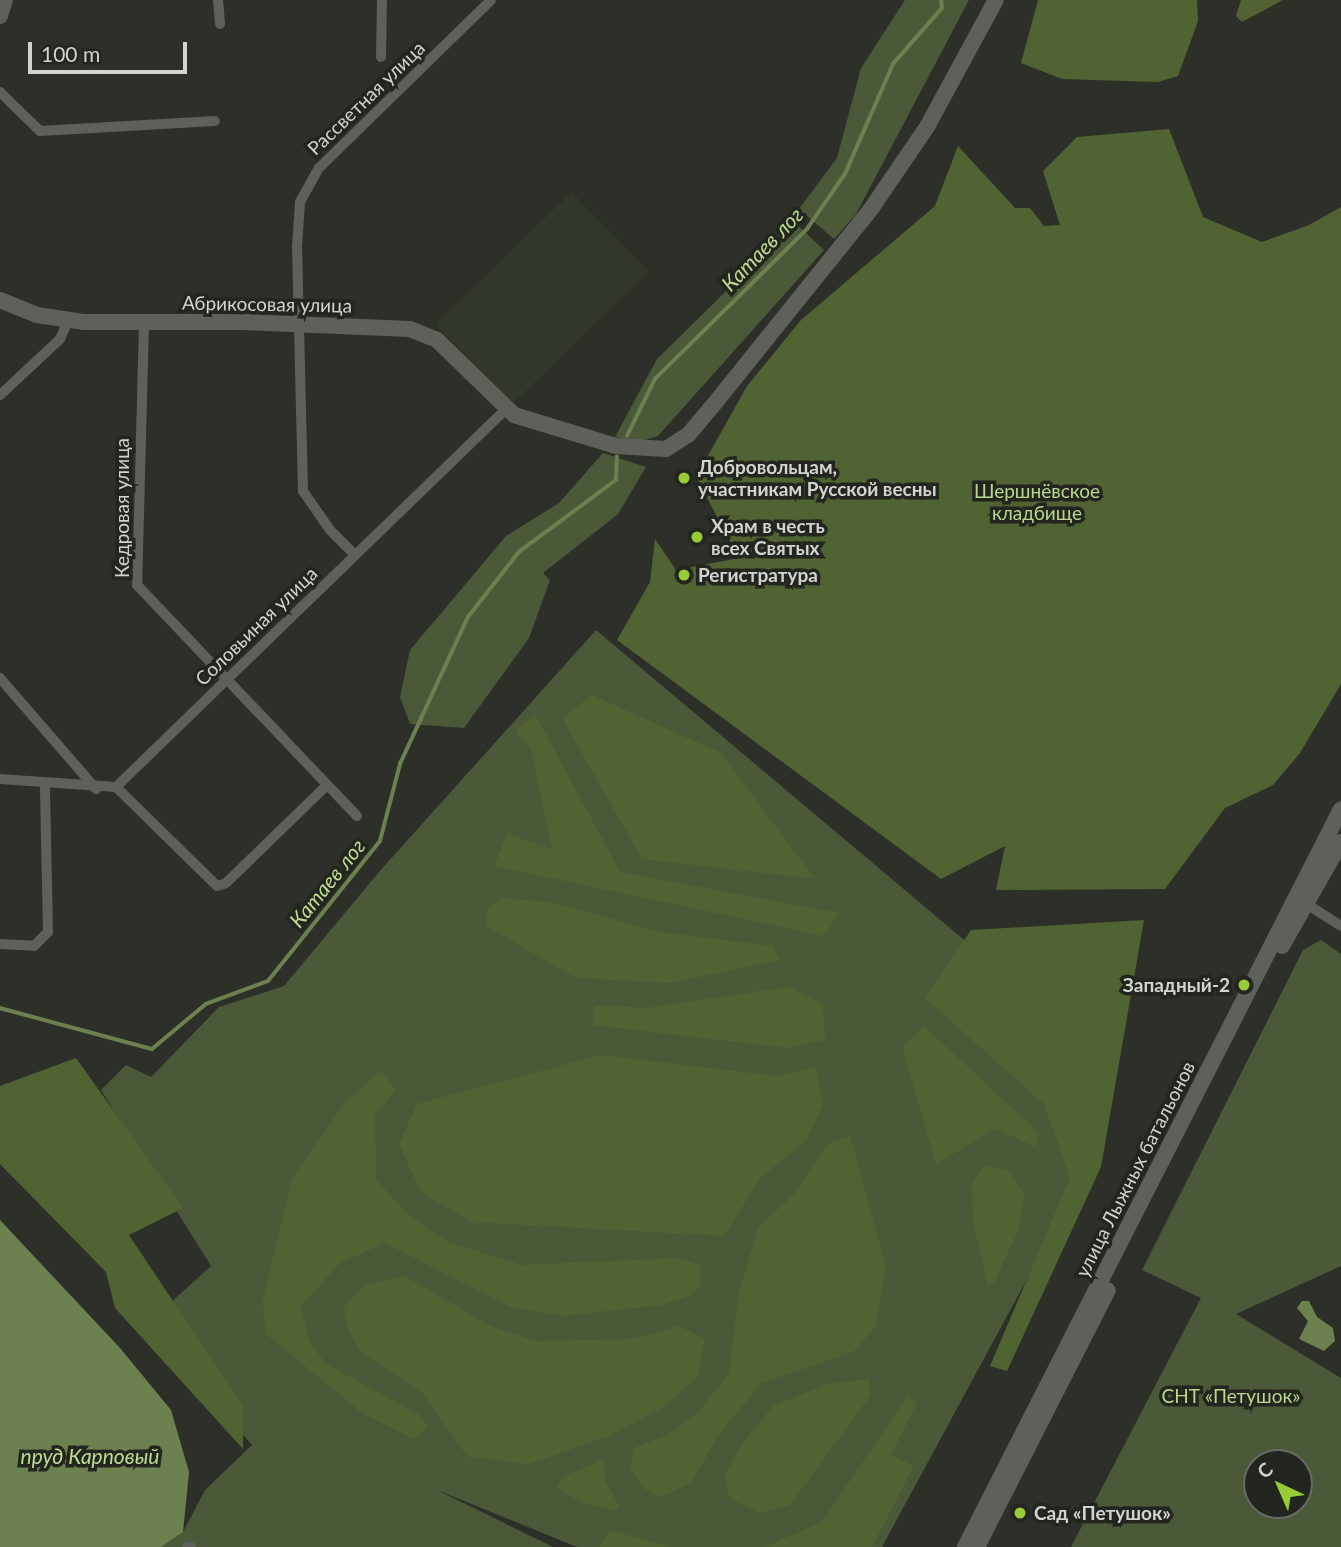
<!DOCTYPE html>
<meta charset="utf-8">
<style>
body{margin:0}
#map{position:relative;width:1341px;height:1547px;overflow:hidden;background:#2d2f29;font-family:Lato,sans-serif}
div>[style]{position:absolute}
[style*='--x']{left:calc(var(--x)*1px);top:calc(var(--y)*1px);width:calc(var(--w)*1px);rotate:calc(var(--a)*1deg)}
.built>*{inset:0;background:#32372b;transform-origin:0 0}
.green>*{inset:0;background:#4c5939}
.forest>*{inset:0;background:#516333}
.water>*{inset:0;background:#6d8150}
.stream>*{height:3.5px;margin:-1.75px;padding:0 1.75px;transform-origin:1.75px;border-radius:1.75px;background:#6d8150}
.street>*{height:10px;margin:-5px;padding:0 5px;transform-origin:5px;border-radius:5px;background:#5e615a}
.secondary>*{height:16px;margin:-8px;padding:0 8px;transform-origin:8px;border-radius:8px;background:#5e615a}
.dots>*{width:19px;height:19px;translate:-50% -50%;box-sizing:border-box;border:4px solid #23251f;border-radius:50%}
span{translate:-50% -50%;white-space:nowrap;text-align:center;line-height:1.15;-webkit-text-stroke:7px #23251f;paint-order:stroke}
.street-label{font-size:19px;color:#d2d4d0}
.poi-label{font-size:19px;color:#d2d4d0;font-weight:700}
.left{translate:0 -50%;text-align:left}
.right{translate:-100% -50%;text-align:right}
.park-label{font-size:19px;color:#b9d88c}
.water-label{font-size:21px;color:#bddc90;font-style:italic}
.north{position:absolute;left:1243px;top:1449px;width:70px;height:70px;box-sizing:border-box;background:#23251f;border:2px solid #696b66;border-radius:50%;rotate:316deg;font-size:19px;font-weight:700;line-height:28px;text-align:center;color:#d2d4d0}
.north::after{content:'';display:block;margin:auto;width:24px;height:32px;background:#99cb35;clip-path:polygon(50% 0,100% 100%,50% 72%,0 100%)}
.scale{position:absolute;left:28px;top:42px;width:159px;height:32px;box-sizing:border-box;border:4px solid #d2d4d0;border-top:0;padding-left:9px;font-size:21px;line-height:24px;white-space:nowrap;color:#d2d4d0;-webkit-text-stroke:5px #23251f;paint-order:stroke}
</style>
<div id="map">
<div class="built">
<div style="left:572px;top:192px;width:111px;height:190px;rotate:46deg"></div>
</div>
<div class="green">
<div style="clip-path:polygon(905px 0,969px 0,856px 214px,834px 239px,799px 209px,837px 158px,861px 68px)"></div>
<div style="clip-path:polygon(791px 219px,824px 250px,658px 436px,637px 442px,615px 437px,657px 359px,766px 252px)"></div>
<div style="clip-path:polygon(603px 453px,646px 467px,618px 514px,543px 573px,550px 580px,529px 638px,464px 728px,410px 724px,400px 697px,410px 650px,506px 536px,559px 503px)"></div>
<div style="clip-path:polygon(596px 630px,1083px 1040px,1093px 1157px,882px 1547px,577px 1547px,435px 1489px,553px 1547px,161px 1547px,183px 1532px,205px 1490px,252px 1445px,147px 1324px,211px 1266px,101px 1090px,126px 1065px,151px 1077px,219px 1007px,284px 986px,379px 872px)"></div>
<div style="clip-path:polygon(evenodd,1321px 940px,1341px 954px,1341px 1266px,1236px 1314px,1341px 1378px,1341px 1547px,1071px 1547px,1201px 1298px,1142px 1270px,1303px 950px,1321px 940px,1257px 1463px,1299px 1463px,1299px 1505px,1257px 1505px,1257px 1463px)"></div>
</div>
<div class="forest">
<div style="clip-path:polygon(1038px 0,1197px 0,1198px 21px,1178px 76px,1158px 82px,1062px 79px,1021px 63px)"></div>
<div style="clip-path:polygon(1241px 0,1283px 0,1242px 22px,1236px 16px)"></div>
<div style="clip-path:polygon(1169px 129px,1203px 217px,1262px 242px,1309px 225px,1341px 207px,1341px 684px,1300px 753px,1273px 785px,1225px 808px,1165px 889px,996px 890px,1005px 846px,941px 879px,617px 640px,650px 582px,655px 539px,676px 570px,739px 558px,696px 477px,747px 386px,801px 320px,935px 206px,958px 146px,1015px 208px,1030px 208px,1044px 226px,1060px 225px,1043px 171px,1077px 137px)"></div>
<div style="clip-path:polygon(592px 695px,721px 753px,815px 879px,642px 859px,562px 718px)"></div>
<div style="clip-path:polygon(535px 714px,620px 872px,839px 913px,824px 936px,494px 866px,507px 834px,552px 849px,531px 749px,515px 731px)"></div>
<div style="clip-path:polygon(503px 898px,550px 902px,660px 932px,773px 946px,780px 960px,670px 983px,576px 978px,485px 925px,488px 907px)"></div>
<div style="clip-path:polygon(1144px 920px,1101px 1167px,1007px 1371px,990px 1366px,1070px 1178px,1044px 1104px,925px 998px,971px 930px)"></div>
<div style="clip-path:polygon(790px 987px,823px 1005px,825px 1040px,787px 1048px,593px 1025px,594px 1005px,646px 1008px)"></div>
<div style="clip-path:polygon(924px 1026px,1039px 1133px,1036px 1147px,995px 1129px,936px 1164px,902px 1047px)"></div>
<div style="clip-path:polygon(601px 1055px,777px 1076px,816px 1067px,823px 1105px,806px 1141px,761px 1177px,724px 1236px,472px 1222px,421px 1192px,399px 1144px,417px 1104px)"></div>
<div style="clip-path:polygon(76px 1058px,183px 1208px,129px 1235px,243px 1406px,243px 1449px,115px 1308px,106px 1272px,0 1164px,0 1086px)"></div>
<div style="clip-path:polygon(380px 1070px,396px 1090px,375px 1115px,376px 1180px,410px 1216px,448px 1242px,522px 1265px,679px 1258px,701px 1266px,700px 1286px,691px 1295px,662px 1305px,563px 1316px,511px 1307px,385px 1243px,340px 1263px,301px 1306px,309px 1341px,326px 1364px,418px 1414px,428px 1427px,414px 1439px,362px 1413px,266px 1334px,263px 1299px,292px 1179px,343px 1105px)"></div>
<div style="clip-path:polygon(850px 1136px,886px 1266px,876px 1326px,853px 1352px,761px 1383px,718px 1436px,691px 1483px,660px 1497px,645px 1489px,630px 1469px,634px 1448px,667px 1435px,698px 1413px,729px 1373px,739px 1291px,759px 1227px,794px 1194px,827px 1144px)"></div>
<div style="clip-path:polygon(983px 1166px,1008px 1170px,1025px 1194px,1019px 1228px,995px 1281px,988px 1286px,973px 1222px,972px 1183px)"></div>
<div style="clip-path:polygon(405px 1276px,490px 1326px,537px 1341px,631px 1339px,679px 1326px,705px 1339px,698px 1376px,664px 1407px,609px 1436px,528px 1464px,467px 1456px,421px 1391px,359px 1350px,347px 1327px,344px 1307px,364px 1285px)"></div>
<div style="clip-path:polygon(870px 1379px,870px 1396px,790px 1505px,760px 1513px,730px 1499px,724px 1476px,742px 1444px,773px 1406px,827px 1384px)"></div>
<div style="clip-path:polygon(908px 1395px,917px 1403px,891px 1455px,914px 1466px,872px 1547px,764px 1547px,822px 1522px)"></div>
<div style="clip-path:polygon(603px 1460px,606px 1482px,619px 1506px,615px 1510px,583px 1503px,557px 1488px,563px 1476px)"></div>
<div style="clip-path:polygon(610px 1530px,671px 1547px,599px 1547px)"></div>
</div>
<div class="water">
<div style="clip-path:polygon(0 1220px,120px 1348px,171px 1410px,189px 1472px,183px 1532px,161px 1547px,0 1547px)"></div>
<div style="clip-path:polygon(1302px 1301px,1309px 1301px,1317px 1317px,1333px 1328px,1335px 1341px,1324px 1351px,1299px 1339px,1308px 1321px,1297px 1308px)"></div>
</div>
<div class="stream">
<div style="--x:627;--y:436;--w:64;--a:-63.8"></div>
<div style="--x:655;--y:379;--w:214;--a:-44.6"></div>
<div style="--x:807;--y:229;--w:67;--a:-55.4"></div>
<div style="--x:845;--y:174;--w:120;--a:-66.4"></div>
<div style="--x:893;--y:64;--w:74;--a:-48.8"></div>
<div style="--x:942;--y:8;--w:8;--a:-97"></div>
<div style="--x:0;--y:1008;--w:157;--a:15.1"></div>
<div style="--x:152;--y:1049;--w:70;--a:-39.8"></div>
<div style="--x:206;--y:1004;--w:66;--a:-20.4"></div>
<div style="--x:268;--y:981;--w:179;--a:-51.3"></div>
<div style="--x:380;--y:841;--w:80;--a:-75.4"></div>
<div style="--x:400;--y:764;--w:162;--a:-65.2"></div>
<div style="--x:468;--y:617;--w:83;--a:-51.9"></div>
<div style="--x:519;--y:552;--w:121;--a:-36.6"></div>
<div style="--x:616;--y:480;--w:23;--a:-88"></div>
</div>
<div class="street">
<div style="--x:218;--y:0;--w:24;--a:85"></div>
<div style="--x:381;--y:57;--w:57;--a:-89"></div>
<div style="--x:0;--y:92;--w:56;--a:44.3"></div>
<div style="--x:40;--y:131;--w:175;--a:-3.3"></div>
<div style="--x:144;--y:323;--w:262;--a:91.5"></div>
<div style="--x:137;--y:585;--w:319;--a:46.4"></div>
<div style="--x:0;--y:395;--w:82;--a:-43"></div>
<div style="--x:60;--y:339;--w:20;--a:-66"></div>
<div style="--x:355;--y:555;--w:35;--a:-135"></div>
<div style="--x:330;--y:530;--w:47;--a:-124.7"></div>
<div style="--x:303;--y:491;--w:245;--a:-91.4"></div>
<div style="--x:297;--y:246;--w:44;--a:-86.1"></div>
<div style="--x:300;--y:202;--w:39;--a:-61"></div>
<div style="--x:319;--y:168;--w:240;--a:-44.3"></div>
<div style="--x:0;--y:678;--w:147;--a:49.1"></div>
<div style="--x:0;--y:779;--w:116;--a:3.9"></div>
<div style="--x:116;--y:787;--w:542;--a:-44.1"></div>
<div style="--x:116;--y:787;--w:141;--a:44.4"></div>
<div style="--x:217;--y:886;--w:9;--a:-18"></div>
<div style="--x:226;--y:883;--w:141;--a:-44.1"></div>
<div style="--x:1302;--y:901;--w:46;--a:32.7"></div>
<div style="--x:0;--y:944;--w:34;--a:3"></div>
<div style="--x:34;--y:946;--w:20;--a:-45"></div>
<div style="--x:48;--y:932;--w:147;--a:-91.2"></div>
<div style="--x:187;--y:1547;--w:4;--a:0"></div>
</div>
<div class="secondary">
<div style="--x:0;--y:16;--w:17;--a:-73"></div>
<div style="--x:0;--y:300;--w:40;--a:22"></div>
<div style="--x:37;--y:315;--w:48;--a:8.5"></div>
<div style="--x:84;--y:322;--w:159;--a:0"></div>
<div style="--x:243;--y:322;--w:167;--a:2.4"></div>
<div style="--x:410;--y:329;--w:29;--a:22"></div>
<div style="--x:437;--y:340;--w:107;--a:44.2"></div>
<div style="--x:514;--y:415;--w:107;--a:16.9"></div>
<div style="--x:616;--y:446;--w:50;--a:3.4"></div>
<div style="--x:666;--y:449;--w:27;--a:-33"></div>
<div style="--x:689;--y:434;--w:34;--a:-50"></div>
<div style="--x:711;--y:408;--w:255;--a:-51.2"></div>
<div style="--x:871;--y:209;--w:102;--a:-55.8"></div>
<div style="--x:928;--y:125;--w:142;--a:-61.5"></div>
<div style="--x:1282;--y:946;--w:120;--a:-60.4"></div>
<div style="--x:965;--y:1547;--w:828;--a:-63"></div>
<div style="--x:977;--y:1547;--w:288;--a:-63"></div>
</div>
<div class="dots">
<div style="left:684px;top:478px;background:#99cb35"></div>
<div style="left:697px;top:537px;background:#99cb35"></div>
<div style="left:684px;top:575px;background:#99cb35"></div>
<div style="left:1244px;top:985px;background:#99cb35"></div>
<div style="left:1020px;top:1513px;background:#99cb35"></div>
</div>
<div class="street-label">
<span style="left:366px;top:98px;rotate:-44deg">Рассветная улица</span>
<span style="left:267px;top:304px;rotate:1deg">Абрикосовая улица</span>
<span style="left:122px;top:508px;rotate:-90deg">Кедровая улица</span>
<span style="left:256px;top:626px;rotate:-44deg">Соловьиная улица</span>
<span style="left:1135px;top:1169px;rotate:-63deg">улица Лыжных батальонов</span>
</div>
<div class="poi-label">
<span class="left" style="left:698px;top:478px">Добровольцам,<br>участникам Русской весны</span>
<span class="left" style="left:711px;top:537px">Храм в честь<br>всех Святых</span>
<span class="left" style="left:698px;top:575px">Регистратура</span>
<span class="right" style="left:1230px;top:985px">Западный-2</span>
<span class="left" style="left:1034px;top:1513px">Сад «Петушок»</span>
</div>
<div class="park-label">
<span style="left:1037px;top:502px">Шершнёвское<br>кладбище</span>
<span style="left:1231px;top:1396px">СНТ «Петушок»</span>
</div>
<div class="water-label">
<span style="left:762px;top:249px;rotate:-46deg">Катаев лог</span>
<span style="left:327px;top:883px;rotate:-51deg">Катаев лог</span>
<span style="left:90px;top:1456px">пруд Карповый</span>
</div>
<div class="north">С</div>
<div class="scale">100 m</div>
</div>
